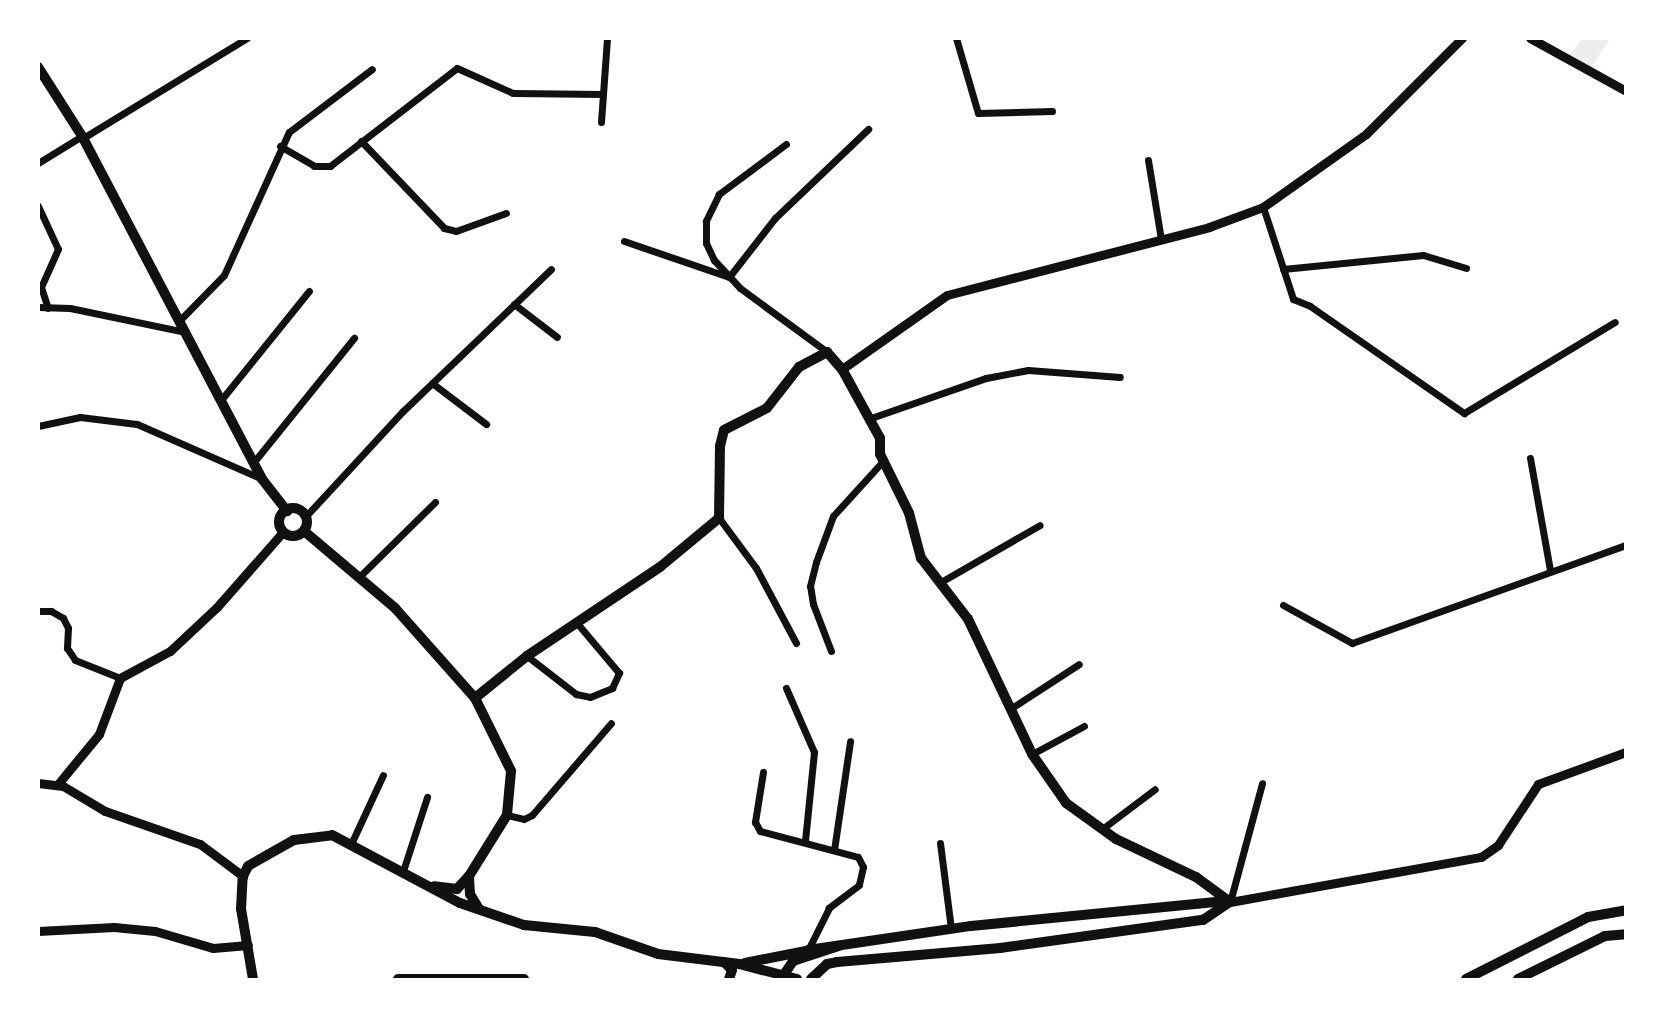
<!DOCTYPE html>
<style>
body{margin:0}
#map{position:relative;width:1664px;height:1018px;overflow:hidden;background:#fff;font-family:Raleway,sans-serif}
div>[style]{position:absolute}
[style*='--x']{left:calc(var(--x)*1px);top:calc(var(--y)*1px);width:calc(var(--w)*1px);rotate:calc(var(--a)*1deg)}
.green>*{inset:0;background:#eee}
.minor>*{height:7px;margin:-3.5px;padding:0 3.5px;transform-origin:3.5px;border-radius:3.5px;background:#111}
.tertiary>*{height:9px;margin:-4.5px;padding:0 4.5px;transform-origin:4.5px;border-radius:4.5px;background:#111}
.secondary>*{height:10px;margin:-5px;padding:0 5px;transform-origin:5px;border-radius:5px;background:#111}
.secondary>.ring{margin:-5px;padding:0;box-sizing:content-box;background:none;border:10px solid #111;border-radius:50%}
.primary>*{height:10px;margin:-5px;padding:0 5px;transform-origin:5px;border-radius:5px;background:#111}
span{translate:-50% -50%;white-space:nowrap;text-align:center;line-height:1.15;-webkit-text-stroke:5px #fff;paint-order:stroke}
.frame{position:absolute;inset:0;border:40px solid #fff;pointer-events:none}
</style>
<div id="map">
<div class="green">
<div style="clip-path:polygon(1582px 39px,1610px 39px,1590px 70px,1569px 56px)"></div>
</div>
<div class="minor">
<div style="--x:956;--y:38;--w:78;--a:73.7"></div>
<div style="--x:978;--y:113;--w:74;--a:-1.5"></div>
<div style="--x:601;--y:122;--w:84;--a:-85.9"></div>
<div style="--x:83;--y:138;--w:192;--a:-31.4"></div>
<div style="--x:361;--y:141;--w:120;--a:46.3"></div>
<div style="--x:444;--y:228;--w:12;--a:14"></div>
<div style="--x:456;--y:231;--w:53;--a:-19.8"></div>
<div style="--x:786;--y:144;--w:84;--a:143.3"></div>
<div style="--x:719;--y:194;--w:30;--a:116"></div>
<div style="--x:706;--y:221;--w:22;--a:90"></div>
<div style="--x:706;--y:243;--w:19;--a:65"></div>
<div style="--x:714;--y:260;--w:38;--a:47"></div>
<div style="--x:740;--y:288;--w:108;--a:36.3"></div>
<div style="--x:280;--y:146;--w:39;--a:30"></div>
<div style="--x:314;--y:166;--w:16;--a:0"></div>
<div style="--x:330;--y:166;--w:160;--a:-37.7"></div>
<div style="--x:457;--y:68;--w:61;--a:24.1"></div>
<div style="--x:513;--y:93;--w:90;--a:0.6"></div>
<div style="--x:1148;--y:160;--w:80;--a:80.7"></div>
<div style="--x:38;--y:163;--w:52;--a:-31.5"></div>
<div style="--x:38;--y:206;--w:47;--a:65.1"></div>
<div style="--x:58;--y:249;--w:42;--a:114.1"></div>
<div style="--x:41;--y:287;--w:22;--a:72"></div>
<div style="--x:1263;--y:207;--w:97;--a:71.9"></div>
<div style="--x:1293;--y:299;--w:18;--a:22"></div>
<div style="--x:1310;--y:306;--w:188;--a:34.8"></div>
<div style="--x:1464;--y:413;--w:176;--a:-31.1"></div>
<div style="--x:624;--y:241;--w:111;--a:18.9"></div>
<div style="--x:729;--y:277;--w:75;--a:-52.1"></div>
<div style="--x:775;--y:218;--w:129;--a:-43.7"></div>
<div style="--x:1283;--y:269;--w:141;--a:-5.7"></div>
<div style="--x:1423;--y:255;--w:45;--a:16.8"></div>
<div style="--x:514;--y:304;--w:54;--a:37.5"></div>
<div style="--x:38;--y:307;--w:32;--a:2"></div>
<div style="--x:70;--y:308;--w:117;--a:11.8"></div>
<div style="--x:179;--y:321;--w:64;--a:-45.6"></div>
<div style="--x:224;--y:275;--w:157;--a:-65.6"></div>
<div style="--x:289;--y:132;--w:104;--a:-37.2"></div>
<div style="--x:432;--y:383;--w:68;--a:37.2"></div>
<div style="--x:221;--y:400;--w:140;--a:-51.1"></div>
<div style="--x:871;--y:418;--w:122;--a:-19.2"></div>
<div style="--x:986;--y:378;--w:43;--a:-10.8"></div>
<div style="--x:1028;--y:370;--w:92;--a:4.4"></div>
<div style="--x:38;--y:426;--w:43;--a:-12.1"></div>
<div style="--x:80;--y:417;--w:57;--a:7"></div>
<div style="--x:137;--y:424;--w:137;--a:23.7"></div>
<div style="--x:1530;--y:458;--w:114;--a:79.9"></div>
<div style="--x:253;--y:463;--w:161;--a:-51.1"></div>
<div style="--x:306;--y:516;--w:143;--a:-47.3"></div>
<div style="--x:403;--y:411;--w:205;--a:-43.8"></div>
<div style="--x:719;--y:518;--w:62;--a:53.5"></div>
<div style="--x:756;--y:568;--w:85;--a:61.9"></div>
<div style="--x:361;--y:575;--w:104;--a:-44.6"></div>
<div style="--x:939;--y:583;--w:116;--a:-29.9"></div>
<div style="--x:1283;--y:605;--w:79;--a:28.8"></div>
<div style="--x:1352;--y:643;--w:291;--a:-19.7"></div>
<div style="--x:38;--y:611;--w:13;--a:0"></div>
<div style="--x:51;--y:611;--w:14;--a:30"></div>
<div style="--x:63;--y:618;--w:11;--a:63"></div>
<div style="--x:68;--y:628;--w:20;--a:93"></div>
<div style="--x:67;--y:648;--w:14;--a:56"></div>
<div style="--x:75;--y:660;--w:48;--a:21.8"></div>
<div style="--x:831;--y:651;--w:50;--a:-111"></div>
<div style="--x:813;--y:604;--w:18;--a:-99"></div>
<div style="--x:810;--y:586;--w:25;--a:-76"></div>
<div style="--x:816;--y:562;--w:49;--a:-69.7"></div>
<div style="--x:833;--y:516;--w:74;--a:-47.7"></div>
<div style="--x:527;--y:656;--w:62;--a:37.8"></div>
<div style="--x:576;--y:694;--w:14;--a:12"></div>
<div style="--x:590;--y:697;--w:24;--a:-22"></div>
<div style="--x:612;--y:688;--w:17;--a:-65"></div>
<div style="--x:619;--y:673;--w:67;--a:-130.1"></div>
<div style="--x:786;--y:688;--w:70;--a:66.4"></div>
<div style="--x:814;--y:752;--w:89;--a:95.8"></div>
<div style="--x:1010;--y:709;--w:82;--a:-33.1"></div>
<div style="--x:1032;--y:754;--w:59;--a:-28.3"></div>
<div style="--x:763;--y:772;--w:51;--a:99.1"></div>
<div style="--x:755;--y:822;--w:10;--a:61"></div>
<div style="--x:760;--y:831;--w:101;--a:14.9"></div>
<div style="--x:858;--y:857;--w:11;--a:63"></div>
<div style="--x:863;--y:867;--w:18;--a:103"></div>
<div style="--x:859;--y:885;--w:38;--a:143"></div>
<div style="--x:829;--y:908;--w:47;--a:116.6"></div>
<div style="--x:507;--y:815;--w:17;--a:13"></div>
<div style="--x:524;--y:819;--w:9;--a:-27"></div>
<div style="--x:532;--y:815;--w:121;--a:-49.3"></div>
<div style="--x:1102;--y:829;--w:66;--a:-37"></div>
<div style="--x:940;--y:843;--w:87;--a:82.7"></div>
<div style="--x:351;--y:844;--w:76;--a:-65.1"></div>
<div style="--x:834;--y:850;--w:110;--a:-81.6"></div>
<div style="--x:403;--y:871;--w:78;--a:-72"></div>
<div style="--x:1230;--y:902;--w:123;--a:-74.9"></div>
</div>
<div class="tertiary">
<div style="--x:1530;--y:38;--w:110;--a:28.9"></div>
<div style="--x:842;--y:369;--w:128;--a:-35.2"></div>
<div style="--x:947;--y:295;--w:271;--a:-14.5"></div>
<div style="--x:1209;--y:227;--w:58;--a:-20.3"></div>
<div style="--x:1263;--y:207;--w:126;--a:-35.3"></div>
<div style="--x:1366;--y:134;--w:136;--a:-45"></div>
<div style="--x:38;--y:783;--w:25;--a:7"></div>
<div style="--x:63;--y:786;--w:49;--a:30.8"></div>
<div style="--x:105;--y:811;--w:101;--a:19.2"></div>
<div style="--x:200;--y:844;--w:54;--a:36.7"></div>
<div style="--x:58;--y:784;--w:65;--a:-50.6"></div>
<div style="--x:99;--y:734;--w:60;--a:-69.4"></div>
<div style="--x:120;--y:678;--w:57;--a:-28.4"></div>
<div style="--x:170;--y:651;--w:64;--a:-43.1"></div>
<div style="--x:217;--y:607;--w:100;--a:-48.7"></div>
<div style="--x:1230;--y:902;--w:255;--a:-10.2"></div>
<div style="--x:1481;--y:857;--w:21;--a:-35"></div>
<div style="--x:1498;--y:845;--w:73;--a:-56.7"></div>
<div style="--x:1538;--y:784;--w:94;--a:-20"></div>
<div style="--x:38;--y:931;--w:76;--a:-3"></div>
<div style="--x:114;--y:927;--w:41;--a:5.6"></div>
<div style="--x:155;--y:931;--w:60;--a:16.3"></div>
<div style="--x:213;--y:948;--w:35;--a:-5"></div>
</div>
<div class="secondary">
<div style="--x:38;--y:67;--w:82;--a:57.5"></div>
<div style="--x:82;--y:136;--w:387;--a:62.3"></div>
<div style="--x:262;--y:479;--w:41;--a:52"></div>
<div class="ring" style="left:279px;top:508px;width:18px;height:18px"></div>
<div style="--x:304;--y:531;--w:119;--a:40.2"></div>
<div style="--x:395;--y:608;--w:120;--a:48.4"></div>
<div style="--x:475;--y:698;--w:81;--a:63.7"></div>
<div style="--x:511;--y:771;--w:44;--a:95.2"></div>
<div style="--x:507;--y:815;--w:72;--a:121.9"></div>
<div style="--x:469;--y:876;--w:18;--a:133"></div>
<div style="--x:457;--y:889;--w:23;--a:-173"></div>
<div style="--x:475;--y:698;--w:67;--a:-38.9"></div>
<div style="--x:527;--y:656;--w:160;--a:-33.8"></div>
<div style="--x:660;--y:567;--w:77;--a:-39.7"></div>
<div style="--x:719;--y:518;--w:72;--a:-89.2"></div>
<div style="--x:720;--y:446;--w:16;--a:-76"></div>
<div style="--x:724;--y:430;--w:48;--a:-27.1"></div>
<div style="--x:767;--y:408;--w:52;--a:-52"></div>
<div style="--x:799;--y:367;--w:32;--a:-28"></div>
<div style="--x:827;--y:352;--w:23;--a:49"></div>
<div style="--x:842;--y:369;--w:79;--a:61.2"></div>
<div style="--x:880;--y:438;--w:16;--a:90"></div>
<div style="--x:880;--y:454;--w:66;--a:63.8"></div>
<div style="--x:909;--y:513;--w:47;--a:75.1"></div>
<div style="--x:921;--y:558;--w:77;--a:52.4"></div>
<div style="--x:968;--y:619;--w:149;--a:64.6"></div>
<div style="--x:1032;--y:754;--w:60;--a:55.2"></div>
<div style="--x:1066;--y:803;--w:62;--a:35.8"></div>
<div style="--x:1116;--y:839;--w:89;--a:25.4"></div>
<div style="--x:1196;--y:877;--w:42;--a:36.3"></div>
<div style="--x:469;--y:876;--w:18;--a:87"></div>
<div style="--x:470;--y:894;--w:17;--a:59"></div>
<div style="--x:808;--y:950;--w:165;--a:-8.4"></div>
<div style="--x:971;--y:926;--w:256;--a:-5.6"></div>
<div style="--x:837;--y:962;--w:164;--a:-4.9"></div>
<div style="--x:1000;--y:948;--w:205;--a:-7.9"></div>
<div style="--x:1203;--y:920;--w:32;--a:-34"></div>
</div>
<div class="primary">
<div style="--x:724;--y:962;--w:11;--a:45"></div>
<div style="--x:732;--y:970;--w:9;--a:108"></div>
<div style="--x:745;--y:963;--w:61;--a:-11.3"></div>
<div style="--x:253;--y:979;--w:71;--a:-99.7"></div>
<div style="--x:241;--y:909;--w:33;--a:-87"></div>
<div style="--x:243;--y:876;--w:11;--a:-63"></div>
<div style="--x:248;--y:866;--w:53;--a:-29.5"></div>
<div style="--x:294;--y:840;--w:38;--a:-7"></div>
<div style="--x:332;--y:835;--w:145;--a:28"></div>
<div style="--x:460;--y:903;--w:68;--a:19"></div>
<div style="--x:524;--y:925;--w:71;--a:5.6"></div>
<div style="--x:595;--y:932;--w:67;--a:19.2"></div>
<div style="--x:658;--y:954;--w:82;--a:7"></div>
<div style="--x:739;--y:964;--w:60;--a:14.5"></div>
<div style="--x:398;--y:979;--w:126;--a:0"></div>
<div style="--x:781;--y:979;--w:22;--a:-56"></div>
<div style="--x:793;--y:961;--w:48;--a:-18.1"></div>
<div style="--x:811;--y:979;--w:22;--a:-43"></div>
<div style="--x:827;--y:964;--w:10;--a:-11"></div>
<div style="--x:1466;--y:979;--w:137;--a:-26.9"></div>
<div style="--x:1588;--y:917;--w:39;--a:-10"></div>
<div style="--x:1518;--y:979;--w:97;--a:-26.3"></div>
<div style="--x:1605;--y:936;--w:21;--a:-5"></div>
</div>
<div class="frame"></div>
</div>
